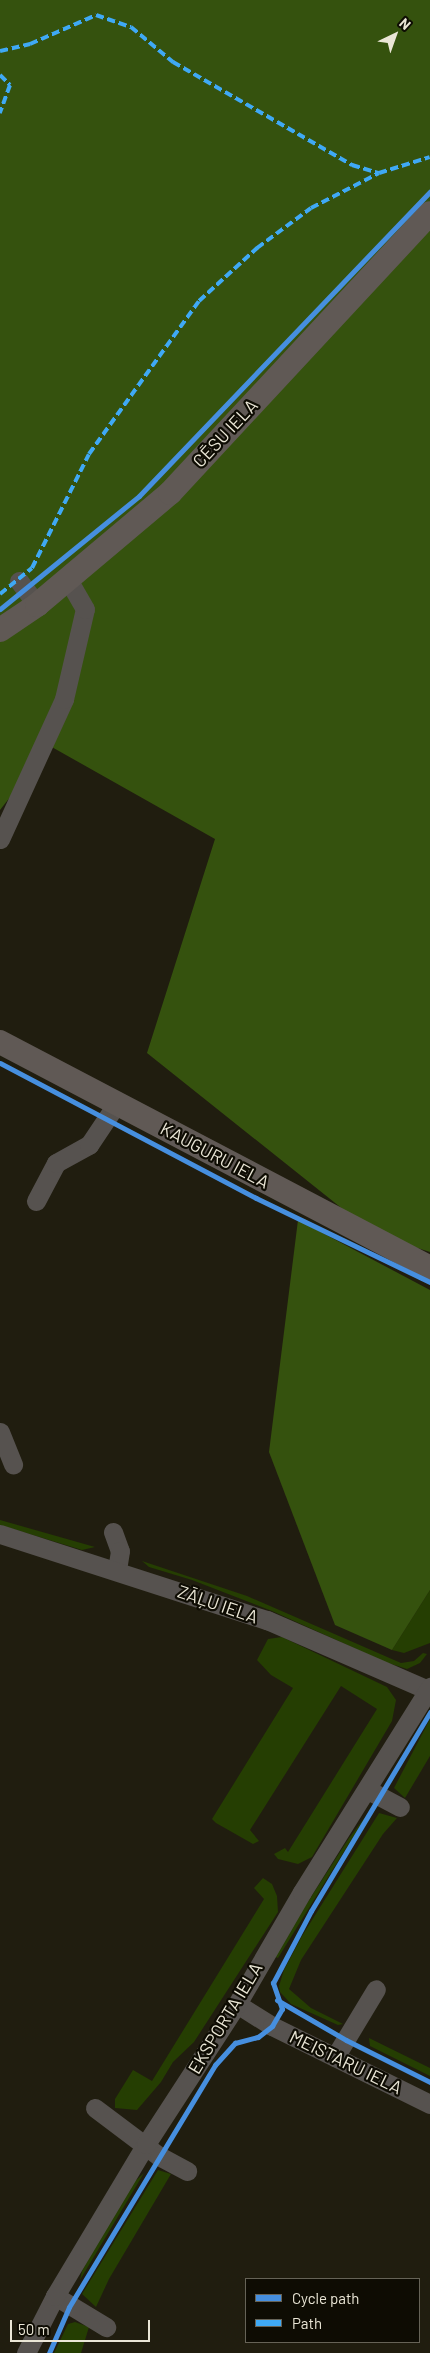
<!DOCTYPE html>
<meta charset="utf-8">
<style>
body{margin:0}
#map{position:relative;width:430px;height:2353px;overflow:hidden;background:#201d0f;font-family:Barlow,sans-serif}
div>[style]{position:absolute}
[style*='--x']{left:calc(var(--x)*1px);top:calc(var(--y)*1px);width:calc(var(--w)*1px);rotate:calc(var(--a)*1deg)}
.green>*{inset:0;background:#253e02}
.forest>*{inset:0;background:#35520e}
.minor>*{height:19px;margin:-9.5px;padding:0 9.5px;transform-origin:9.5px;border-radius:9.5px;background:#56524f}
.major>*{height:24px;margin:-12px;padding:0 12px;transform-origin:12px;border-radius:12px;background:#605955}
.quiet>*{height:4px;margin-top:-2px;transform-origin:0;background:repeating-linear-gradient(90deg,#3fa9f5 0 8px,transparent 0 12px)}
.cycleway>*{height:5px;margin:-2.5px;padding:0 2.5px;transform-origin:2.5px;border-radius:2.5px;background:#468fdf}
span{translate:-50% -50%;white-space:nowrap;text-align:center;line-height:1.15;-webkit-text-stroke:4.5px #0e0c03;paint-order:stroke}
.street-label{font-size:18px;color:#eae6d6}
.legend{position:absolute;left:245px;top:2278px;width:175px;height:65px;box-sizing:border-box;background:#0e0c03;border:1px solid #666357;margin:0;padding:6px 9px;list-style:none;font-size:15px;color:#eae6d6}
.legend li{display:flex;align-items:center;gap:10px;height:25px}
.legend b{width:25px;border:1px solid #666357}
.north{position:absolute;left:370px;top:10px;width:50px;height:50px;-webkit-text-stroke:4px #0e0c03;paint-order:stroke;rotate:42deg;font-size:14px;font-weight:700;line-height:20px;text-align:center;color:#eae6d6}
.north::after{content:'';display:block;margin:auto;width:18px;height:22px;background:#eae6d6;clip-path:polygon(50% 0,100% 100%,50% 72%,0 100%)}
.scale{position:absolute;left:10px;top:2320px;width:140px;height:22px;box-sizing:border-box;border:2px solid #eae6d6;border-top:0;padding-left:6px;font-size:15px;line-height:18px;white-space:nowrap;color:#eae6d6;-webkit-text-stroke:4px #0e0c03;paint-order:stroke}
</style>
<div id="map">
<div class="green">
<div style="clip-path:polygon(0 1520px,95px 1547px,82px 1550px,0 1525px)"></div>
<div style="clip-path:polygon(142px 1561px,247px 1596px,401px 1663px,414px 1661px,423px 1653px,427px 1654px,420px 1663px,407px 1669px,385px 1662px,272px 1611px,192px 1580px,149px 1567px)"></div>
<div style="clip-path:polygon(430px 1590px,430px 1643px,404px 1653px,392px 1650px)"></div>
<div style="clip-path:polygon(282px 1637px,387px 1687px,396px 1700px,392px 1721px,312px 1857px,298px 1864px,278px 1859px,274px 1854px,285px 1848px,288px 1852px,377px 1709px,341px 1686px,250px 1830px,259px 1841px,253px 1844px,216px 1823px,212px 1819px,293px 1688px,271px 1675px,257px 1660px,268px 1639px)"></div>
<div style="clip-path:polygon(430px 1719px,430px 1756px,405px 1798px,394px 1788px)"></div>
<div style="clip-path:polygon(379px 1813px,397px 1818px,383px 1834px,301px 1960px,289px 1989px,311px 2008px,343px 2024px,338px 2025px,291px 2004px,280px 1992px,279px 1986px,284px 1970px,302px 1936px)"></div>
<div style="clip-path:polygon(366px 1816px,278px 1958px,273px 1956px,349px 1838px)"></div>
<div style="clip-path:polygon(263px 1878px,272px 1884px,277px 1896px,278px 1912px,194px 2042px,173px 2062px,161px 2082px,137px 2110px,115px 2108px,115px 2099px,133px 2070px,152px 2081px,264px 1899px,254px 1888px)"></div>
<div style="clip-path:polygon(369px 2038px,430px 2068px,430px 2076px,370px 2046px)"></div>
<div style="clip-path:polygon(158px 2170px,171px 2174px,109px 2279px,96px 2307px,82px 2294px)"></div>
<div style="clip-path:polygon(144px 2173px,80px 2280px,82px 2271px,99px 2240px,133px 2183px)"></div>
<div style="clip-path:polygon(75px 2322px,89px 2327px,81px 2353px,54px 2353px,68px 2324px)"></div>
</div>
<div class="forest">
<div style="clip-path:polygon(0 0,430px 0,430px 1252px,374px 1234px,147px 1053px,215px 839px,50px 746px,0 810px)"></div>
<div style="clip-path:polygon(298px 1220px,430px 1290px,430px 1590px,392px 1650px,335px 1625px,269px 1452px)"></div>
</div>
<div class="minor">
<div style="--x:19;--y:581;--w:30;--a:53"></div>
<div style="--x:0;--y:839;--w:154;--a:-65.4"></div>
<div style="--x:64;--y:699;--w:92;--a:-76.9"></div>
<div style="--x:85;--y:609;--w:34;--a:-120"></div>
<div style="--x:36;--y:1201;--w:43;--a:-62.2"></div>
<div style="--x:56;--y:1163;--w:38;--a:-29"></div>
<div style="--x:89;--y:1145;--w:50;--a:-56.3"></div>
<div style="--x:0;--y:1432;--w:35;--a:68"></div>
<div style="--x:113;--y:1532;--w:20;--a:70"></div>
<div style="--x:120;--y:1551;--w:19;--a:99"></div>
<div style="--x:0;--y:1534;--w:281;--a:17.9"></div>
<div style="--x:267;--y:1620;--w:178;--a:23.5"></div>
<div style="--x:368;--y:1790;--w:36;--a:28"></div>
<div style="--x:237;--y:2004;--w:41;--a:32.2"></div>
<div style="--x:272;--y:2026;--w:176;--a:26.3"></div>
<div style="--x:335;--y:2057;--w:79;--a:-58.9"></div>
<div style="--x:95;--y:2108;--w:80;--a:36.9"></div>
<div style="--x:159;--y:2156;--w:32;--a:28"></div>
<div style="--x:55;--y:2296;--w:60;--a:31.3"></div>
<div style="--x:26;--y:2353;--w:64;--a:-63"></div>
<div style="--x:55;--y:2296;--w:177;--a:-59.1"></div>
<div style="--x:146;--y:2144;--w:167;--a:-57"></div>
<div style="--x:237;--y:2004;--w:129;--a:-59.9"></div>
<div style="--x:302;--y:1892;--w:242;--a:-58"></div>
</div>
<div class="major">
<div style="--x:0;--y:630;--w:45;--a:-34"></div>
<div style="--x:37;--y:605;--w:174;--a:-40.1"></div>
<div style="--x:170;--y:493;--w:382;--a:-47.1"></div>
<div style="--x:0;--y:1042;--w:486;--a:27.7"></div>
</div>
<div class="quiet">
<div style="--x:0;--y:51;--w:31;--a:-13"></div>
<div style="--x:30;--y:44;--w:72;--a:-23.7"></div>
<div style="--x:96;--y:15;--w:37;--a:19"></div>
<div style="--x:131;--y:27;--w:55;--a:39.8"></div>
<div style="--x:173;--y:62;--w:207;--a:29.9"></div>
<div style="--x:352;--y:165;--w:28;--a:17"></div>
<div style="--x:0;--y:75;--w:14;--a:45"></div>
<div style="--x:10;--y:85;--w:30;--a:110"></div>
<div style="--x:0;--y:594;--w:41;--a:-39.1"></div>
<div style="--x:32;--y:568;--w:127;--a:-63.4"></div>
<div style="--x:89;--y:454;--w:188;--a:-54.3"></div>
<div style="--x:199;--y:301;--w:79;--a:-42.4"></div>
<div style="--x:257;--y:248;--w:67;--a:-36.5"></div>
<div style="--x:311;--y:208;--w:76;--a:-27.2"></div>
<div style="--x:379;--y:173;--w:53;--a:-17.4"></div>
</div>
<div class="cycleway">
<div style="--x:0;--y:609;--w:179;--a:-39.1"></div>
<div style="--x:139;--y:496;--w:421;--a:-46.3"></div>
<div style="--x:0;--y:1063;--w:289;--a:27.8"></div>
<div style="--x:256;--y:1198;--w:193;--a:25.8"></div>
<div style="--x:277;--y:2000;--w:80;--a:30.1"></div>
<div style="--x:346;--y:2040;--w:94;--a:26.6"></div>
<div style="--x:49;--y:2353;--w:50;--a:-66.5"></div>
<div style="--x:69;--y:2307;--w:283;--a:-58.9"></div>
<div style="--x:215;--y:2065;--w:30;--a:-48"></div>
<div style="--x:235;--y:2043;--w:24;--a:-15"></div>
<div style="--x:258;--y:2037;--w:18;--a:-38"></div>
<div style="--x:272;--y:2026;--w:20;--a:-60"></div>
<div style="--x:282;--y:2009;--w:28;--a:-109"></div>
<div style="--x:273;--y:1983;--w:81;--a:-62.2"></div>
<div style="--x:311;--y:1911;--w:232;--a:-59.1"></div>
</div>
<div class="street-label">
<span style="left:225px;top:433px;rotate:-47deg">CĒSU IELA</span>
<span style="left:215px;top:1155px;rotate:28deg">KAUGURU IELA</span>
<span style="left:218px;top:1604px;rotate:19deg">ZĀĻU IELA</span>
<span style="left:225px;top:2018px;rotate:-59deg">EKSPORTA IELA</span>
<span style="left:346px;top:2062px;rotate:26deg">MEISTARU IELA</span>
</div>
<ul class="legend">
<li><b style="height:6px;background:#468fdf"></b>Cycle path</li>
<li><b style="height:6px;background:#3fa9f5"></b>Path</li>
</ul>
<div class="north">N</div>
<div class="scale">50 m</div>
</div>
